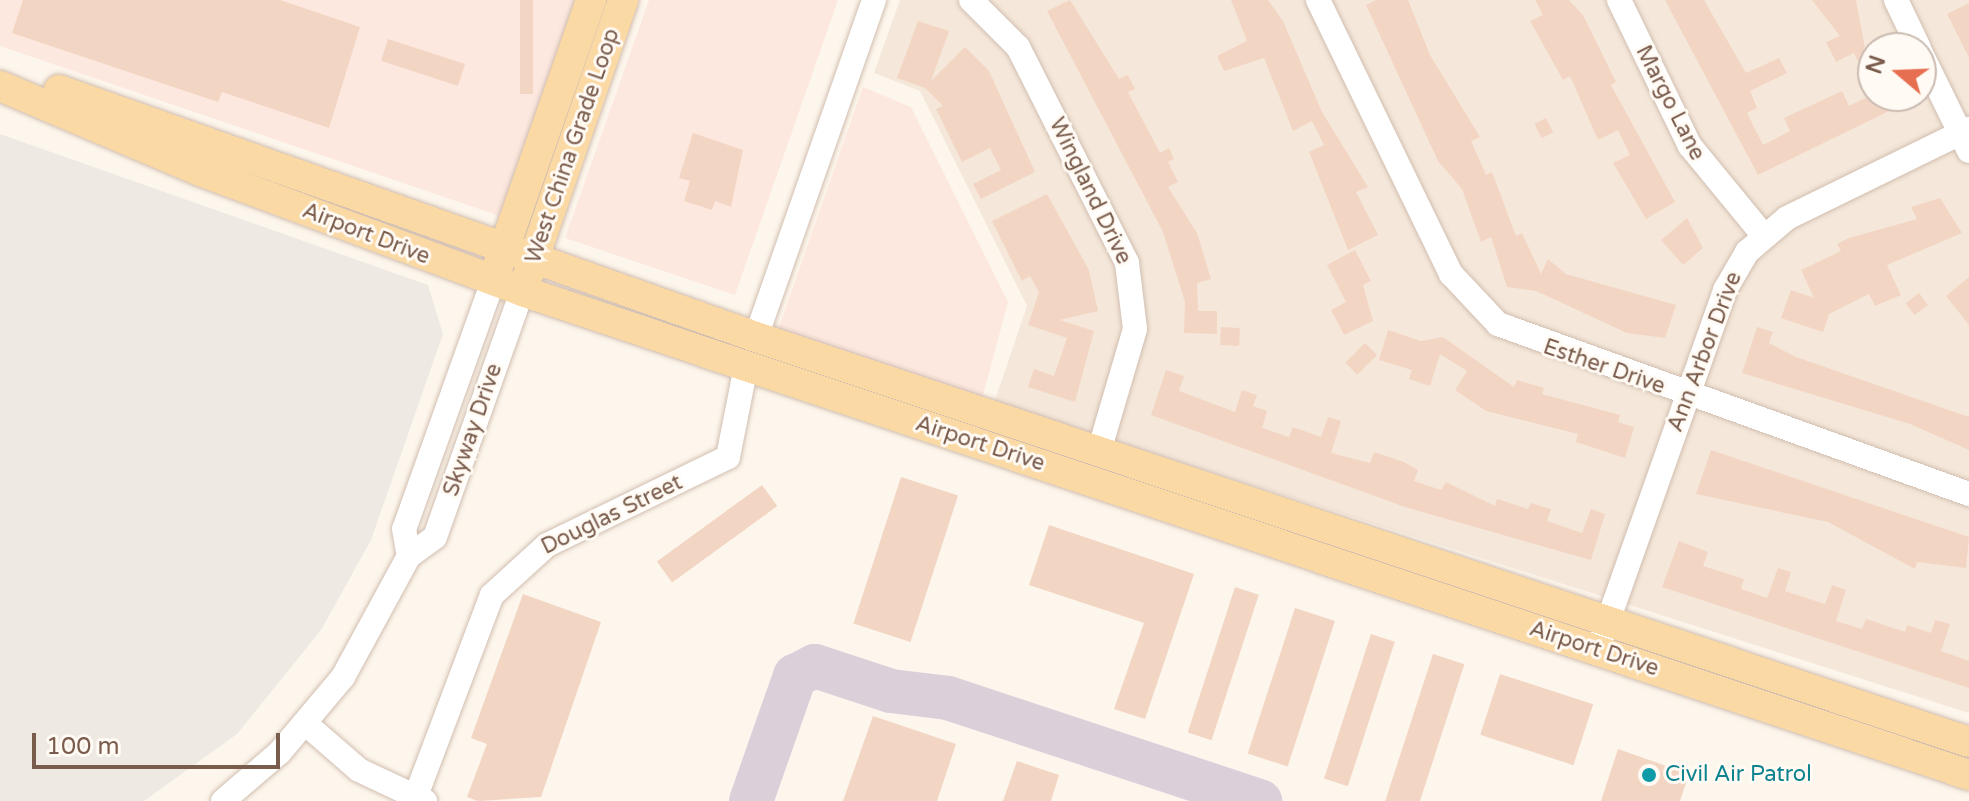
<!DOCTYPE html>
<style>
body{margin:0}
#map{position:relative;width:1969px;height:801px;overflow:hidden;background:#fdf6ec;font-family:"Varela Round",sans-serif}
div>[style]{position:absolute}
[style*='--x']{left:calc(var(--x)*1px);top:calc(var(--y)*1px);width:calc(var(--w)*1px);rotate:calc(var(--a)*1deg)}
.residential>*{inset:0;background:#f5e8da}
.commercial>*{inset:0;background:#fde8e0}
.industrial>*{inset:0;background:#efe9e4}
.taxiway>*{height:44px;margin:-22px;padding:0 22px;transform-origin:22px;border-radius:22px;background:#dbcfda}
.building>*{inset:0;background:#f3d5c3;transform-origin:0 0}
.roads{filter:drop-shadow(0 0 2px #d1beb0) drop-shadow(0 0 2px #d1beb0)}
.minor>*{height:24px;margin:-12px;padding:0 12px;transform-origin:12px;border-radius:12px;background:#fff}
.major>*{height:30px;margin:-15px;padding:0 15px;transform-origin:15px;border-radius:15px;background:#fbd9a5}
.dots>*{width:22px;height:22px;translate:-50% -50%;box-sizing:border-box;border:4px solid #fffaf3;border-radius:50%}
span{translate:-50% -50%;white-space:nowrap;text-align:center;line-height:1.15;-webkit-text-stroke:6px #fffaf3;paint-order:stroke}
.street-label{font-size:22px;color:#7a5c4d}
.culture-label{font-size:22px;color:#0d838f}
.left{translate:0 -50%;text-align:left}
.north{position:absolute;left:1857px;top:32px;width:80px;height:80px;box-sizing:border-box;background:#fffaf3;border:2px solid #cabbb1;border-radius:50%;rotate:289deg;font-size:22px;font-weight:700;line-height:32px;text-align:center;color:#7a5c4d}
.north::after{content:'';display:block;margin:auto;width:28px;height:36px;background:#e76f51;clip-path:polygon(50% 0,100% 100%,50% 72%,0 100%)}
.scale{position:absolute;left:32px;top:733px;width:248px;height:36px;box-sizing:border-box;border:4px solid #7a5c4d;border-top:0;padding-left:10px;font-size:24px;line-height:28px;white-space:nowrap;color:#7a5c4d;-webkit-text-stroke:6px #fffaf3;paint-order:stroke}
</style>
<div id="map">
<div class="residential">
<div style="clip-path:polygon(evenodd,900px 0,1969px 0,1969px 713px,994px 403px,1027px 306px,920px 91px,874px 73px,900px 0,1873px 48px,1921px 48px,1921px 96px,1873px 96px,1873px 48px)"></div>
</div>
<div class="commercial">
<div style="clip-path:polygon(0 0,578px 0,503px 217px,0 46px)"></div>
<div style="clip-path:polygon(649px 0,838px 0,735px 295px,565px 238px)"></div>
<div style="clip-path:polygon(863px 87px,911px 107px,1008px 302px,982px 399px,778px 330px)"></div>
</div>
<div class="industrial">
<div style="clip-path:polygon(0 134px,428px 285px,443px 334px,371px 540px,321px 630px,237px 734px,144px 801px,0 801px)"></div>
</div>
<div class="taxiway">
<div style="--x:751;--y:801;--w:133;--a:-70.6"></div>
<div style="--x:795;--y:676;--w:22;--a:-27"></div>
<div style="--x:815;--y:666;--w:80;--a:18.2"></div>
<div style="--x:891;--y:691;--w:57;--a:7"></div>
<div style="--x:948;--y:698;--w:329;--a:18.3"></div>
</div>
<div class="building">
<div style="clip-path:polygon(23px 0,280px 0,360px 27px,329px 128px,222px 92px,218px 102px,12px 33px)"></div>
<div style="left:520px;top:0;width:13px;height:94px"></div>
<div style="clip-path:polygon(1070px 0,1119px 79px,1128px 75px,1135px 89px,1128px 92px,1160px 153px,1169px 148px,1174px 159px,1168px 162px,1178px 182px,1168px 187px,1197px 233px,1211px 279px,1197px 283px,1198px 311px,1217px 311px,1217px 334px,1184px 333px,1185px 302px,1163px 232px,1047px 11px)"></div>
<div style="clip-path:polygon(1231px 0,1268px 0,1283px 21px,1322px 112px,1368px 187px,1356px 192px,1378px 235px,1348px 250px,1309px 152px,1324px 145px,1312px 121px,1293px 131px,1264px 58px,1224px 71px,1217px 56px,1247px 41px)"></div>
<div style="clip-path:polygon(1376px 0,1408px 0,1430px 55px,1480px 137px,1471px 141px,1486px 175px,1492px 172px,1516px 236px,1522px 233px,1541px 274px,1548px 259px,1566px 274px,1676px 305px,1665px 338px,1627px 333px,1536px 291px,1507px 287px,1491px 237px,1481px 242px,1462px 189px,1438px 161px,1366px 5px)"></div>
<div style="clip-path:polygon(1535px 0,1569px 0,1583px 15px,1616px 82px,1611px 85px,1675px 202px,1646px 219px,1613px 163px,1630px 155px,1618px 130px,1598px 140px,1570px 76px,1563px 80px,1530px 21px,1543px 15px)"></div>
<div style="clip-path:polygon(1665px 0,1704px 0,1746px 73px,1779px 58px,1787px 73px,1750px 91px,1757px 108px,1747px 113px,1763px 145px,1790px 131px,1784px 118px,1842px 91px,1849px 106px,1870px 96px,1920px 96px,1758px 175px)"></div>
<div style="clip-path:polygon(1812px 0,1856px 0,1873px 92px,1854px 53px,1836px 62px,1826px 42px,1840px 36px)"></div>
<div style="clip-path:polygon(1969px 3px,1969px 58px,1947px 14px)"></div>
<div style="clip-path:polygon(918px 21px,949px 31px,931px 81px,965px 47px,989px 71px,1035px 172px,981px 199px,973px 184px,1001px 170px,990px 148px,962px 162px,936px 109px,943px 106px,925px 88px,897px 78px)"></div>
<div style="left:388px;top:39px;width:81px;height:23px;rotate:18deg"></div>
<div style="left:1546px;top:118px;width:16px;height:13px;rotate:63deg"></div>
<div style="clip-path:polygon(693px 133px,743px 150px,731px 207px,715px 201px,712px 210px,684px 201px,690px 181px,679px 178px)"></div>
<div style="clip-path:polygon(1047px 194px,1089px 270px,1098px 311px,1060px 320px,1094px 331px,1075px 402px,1028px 387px,1034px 369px,1054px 376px,1067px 338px,1028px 325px,1039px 292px,1030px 276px,1022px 281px,992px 221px)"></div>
<div style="clip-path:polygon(1940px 198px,1962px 233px,1887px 265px,1901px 295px,1875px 306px,1869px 294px,1829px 314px,1823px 332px,1781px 318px,1791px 290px,1814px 298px,1801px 270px,1841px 251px,1837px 244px,1849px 238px,1917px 219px,1911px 207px)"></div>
<div style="clip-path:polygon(1687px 218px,1703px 248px,1683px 265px,1661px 240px)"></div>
<div style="clip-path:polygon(1355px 250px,1371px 281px,1363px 285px,1373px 321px,1344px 335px,1331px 310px,1346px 302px,1327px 265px)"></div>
<div style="clip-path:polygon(1969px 277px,1969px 325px,1946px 296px)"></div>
<div style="left:1919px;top:293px;width:15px;height:17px;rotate:53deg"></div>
<div style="left:1221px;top:327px;width:19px;height:18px;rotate:3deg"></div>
<div style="clip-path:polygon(1757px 327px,1773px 332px,1769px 343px,1796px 357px,1969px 417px,1969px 450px,1910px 424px,1742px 373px)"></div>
<div style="clip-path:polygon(1388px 330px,1421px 341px,1443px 337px,1514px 387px,1517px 380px,1544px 388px,1542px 394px,1620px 415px,1618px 422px,1634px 427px,1625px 458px,1576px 442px,1578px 434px,1486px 411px,1455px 390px,1467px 371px,1440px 354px,1430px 386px,1409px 379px,1412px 370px,1379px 360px)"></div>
<div style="left:1365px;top:343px;width:17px;height:28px;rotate:45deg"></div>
<div style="clip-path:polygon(1166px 370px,1184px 376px,1179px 391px,1235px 412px,1242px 390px,1257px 395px,1253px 406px,1267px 411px,1262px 428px,1289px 437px,1293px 427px,1321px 437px,1328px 417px,1341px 421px,1331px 453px,1370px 463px,1374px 452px,1404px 462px,1418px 470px,1414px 481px,1441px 490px,1446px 482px,1495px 506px,1497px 499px,1528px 509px,1531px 503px,1551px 509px,1547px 521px,1582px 533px,1591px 509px,1605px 514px,1591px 560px,1405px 507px,1151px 415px)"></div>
<div style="clip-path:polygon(1711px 450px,1969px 537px,1966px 568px,1917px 562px,1915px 569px,1828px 522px,1696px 494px)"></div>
<div style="left:901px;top:477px;width:60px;height:154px;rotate:18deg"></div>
<div style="left:762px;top:485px;width:26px;height:130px;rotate:54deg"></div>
<div style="clip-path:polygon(1049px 525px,1194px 574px,1145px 719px,1114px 709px,1144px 623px,1029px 585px)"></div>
<div style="clip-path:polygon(1679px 541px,1708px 552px,1703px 566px,1744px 579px,1741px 589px,1767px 598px,1778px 568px,1791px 572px,1785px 591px,1825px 604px,1832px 585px,1846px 590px,1836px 621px,1862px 629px,1866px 619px,1905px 632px,1907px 625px,1931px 633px,1935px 620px,1950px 624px,1941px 651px,1969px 661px,1969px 688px,1662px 587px)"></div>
<div style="left:1235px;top:587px;width:25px;height:153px;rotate:18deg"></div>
<div style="clip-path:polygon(523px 594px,601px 622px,541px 797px,478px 801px,467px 797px,487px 744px,471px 738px)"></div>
<div style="left:1295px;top:608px;width:42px;height:153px;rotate:18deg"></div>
<div style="left:1371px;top:634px;width:25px;height:152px;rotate:18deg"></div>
<div style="left:1433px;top:654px;width:33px;height:155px;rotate:18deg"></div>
<div style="left:1500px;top:674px;width:98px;height:64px;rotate:18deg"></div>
<div style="clip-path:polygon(873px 716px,956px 744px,937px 801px,843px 801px)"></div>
<div style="clip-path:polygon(1618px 749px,1689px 774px,1680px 801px,1601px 801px)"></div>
<div style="clip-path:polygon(1017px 761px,1059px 775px,1051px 801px,1003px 801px)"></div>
</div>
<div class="roads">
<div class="minor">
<div style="--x:971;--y:0;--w:66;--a:45"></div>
<div style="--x:1018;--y:47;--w:242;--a:63.2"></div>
<div style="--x:1127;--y:263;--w:66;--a:83.1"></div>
<div style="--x:1135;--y:329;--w:127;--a:106.4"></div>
<div style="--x:1318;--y:0;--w:305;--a:64.1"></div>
<div style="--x:1451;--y:274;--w:69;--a:46.8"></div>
<div style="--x:1498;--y:324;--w:501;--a:19.85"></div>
<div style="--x:1619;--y:0;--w:162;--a:64.1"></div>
<div style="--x:1690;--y:146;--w:115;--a:50.6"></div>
<div style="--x:1896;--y:0;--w:53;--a:64.4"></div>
<div style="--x:1921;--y:53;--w:109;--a:63.9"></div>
<div style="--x:493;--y:281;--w:263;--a:109.7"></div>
<div style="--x:404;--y:529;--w:27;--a:80"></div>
<div style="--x:409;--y:556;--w:32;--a:-36"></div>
<div style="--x:435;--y:537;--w:261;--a:-70.5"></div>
<div style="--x:756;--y:337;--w:357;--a:-70.7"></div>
<div style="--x:1603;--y:635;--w:366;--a:-70.5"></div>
<div style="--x:1725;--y:290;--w:44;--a:-59.9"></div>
<div style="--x:1747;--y:252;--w:52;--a:-40.4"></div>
<div style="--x:1787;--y:218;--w:203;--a:-26.1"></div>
<div style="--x:306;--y:724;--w:70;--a:41"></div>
<div style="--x:359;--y:770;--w:73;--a:25.2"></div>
<div style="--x:223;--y:801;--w:75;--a:-40.7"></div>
<div style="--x:280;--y:752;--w:98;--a:-50"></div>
<div style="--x:343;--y:677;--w:138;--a:-61.4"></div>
<div style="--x:414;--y:801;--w:220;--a:-69.3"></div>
<div style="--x:492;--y:595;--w:74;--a:-42.3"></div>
<div style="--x:547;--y:545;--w:201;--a:-25.9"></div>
<div style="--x:728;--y:457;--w:93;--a:-78.8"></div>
</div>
<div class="major">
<div style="--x:0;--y:86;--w:217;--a:23"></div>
<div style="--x:200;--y:171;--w:344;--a:20.4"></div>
<div style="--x:522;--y:291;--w:1526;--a:18.49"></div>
<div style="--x:59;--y:90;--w:739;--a:19.51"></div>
<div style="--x:756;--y:337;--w:1279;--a:18.46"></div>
<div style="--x:498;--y:266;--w:282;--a:-70.7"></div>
<div style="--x:527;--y:278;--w:294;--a:-70.9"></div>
</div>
</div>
<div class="dots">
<div style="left:1649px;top:775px;background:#0f9aa8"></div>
</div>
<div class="street-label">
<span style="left:1670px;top:103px;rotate:63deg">Margo Lane</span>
<span style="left:573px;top:146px;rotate:-71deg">West China Grade Loop</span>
<span style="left:1090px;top:191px;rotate:64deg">Wingland Drive</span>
<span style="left:366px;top:234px;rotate:21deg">Airport Drive</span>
<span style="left:1705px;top:352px;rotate:-69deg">Ann Arbor Drive</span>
<span style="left:1604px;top:367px;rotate:19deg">Esther Drive</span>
<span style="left:473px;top:430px;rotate:-71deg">Skyway Drive</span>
<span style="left:980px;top:444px;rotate:18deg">Airport Drive</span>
<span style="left:612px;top:515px;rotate:-26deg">Douglas Street</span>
<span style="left:1594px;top:649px;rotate:18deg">Airport Drive</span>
</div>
<div class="culture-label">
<span class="left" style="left:1665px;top:775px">Civil Air Patrol</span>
</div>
<div class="north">N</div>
<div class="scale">100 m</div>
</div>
